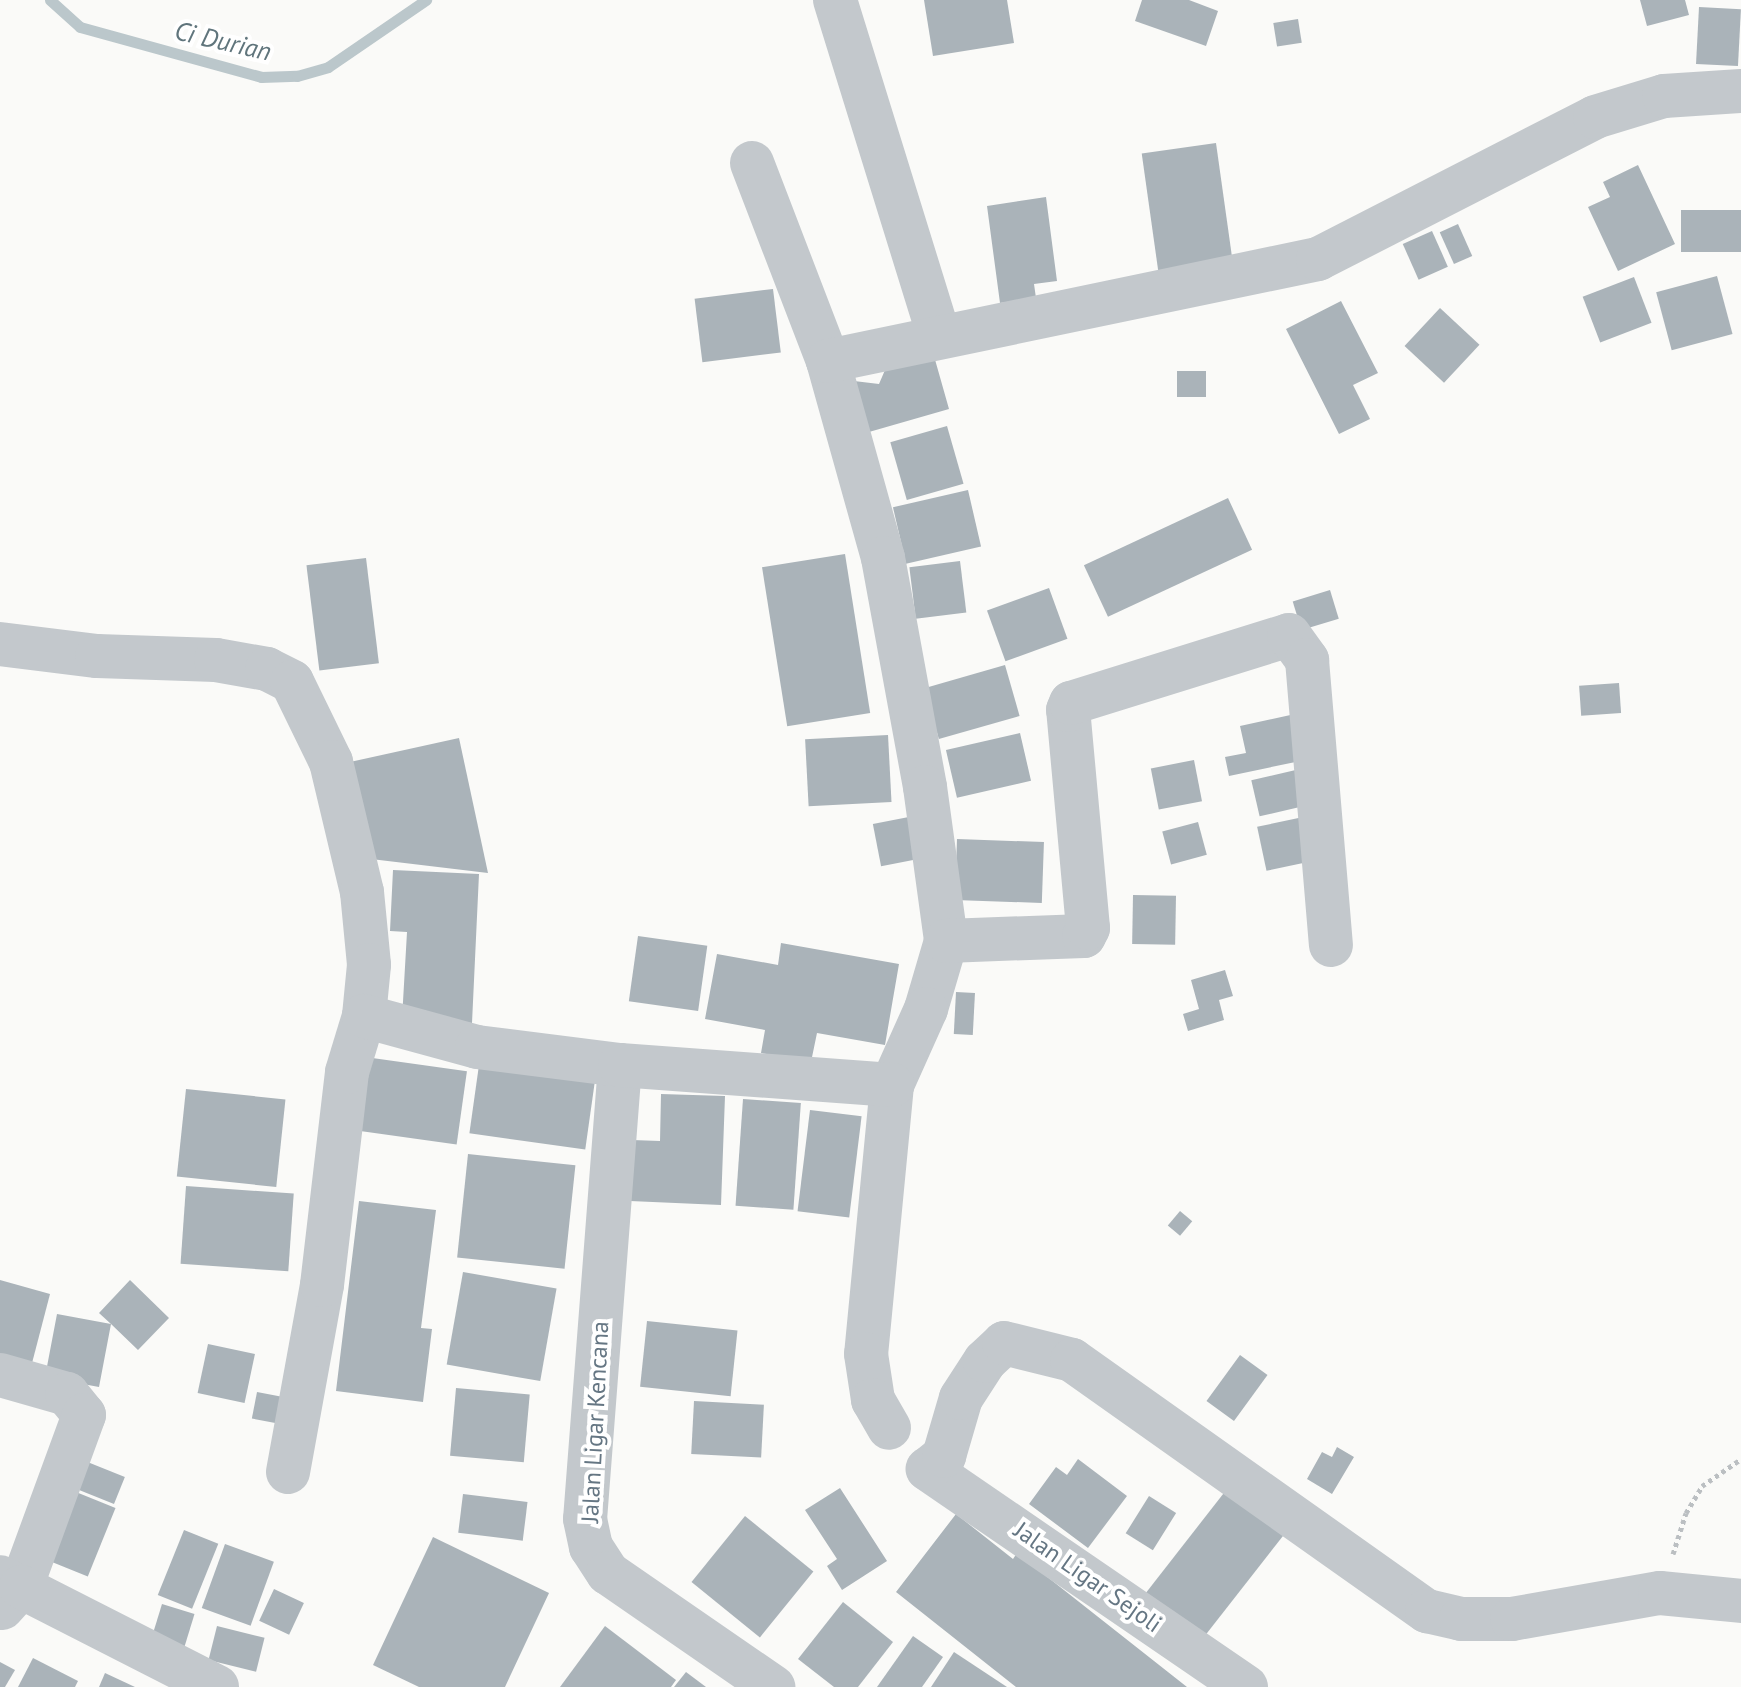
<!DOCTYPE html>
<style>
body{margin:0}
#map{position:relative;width:1741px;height:1687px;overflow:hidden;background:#fafaf8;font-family:"PT Sans",sans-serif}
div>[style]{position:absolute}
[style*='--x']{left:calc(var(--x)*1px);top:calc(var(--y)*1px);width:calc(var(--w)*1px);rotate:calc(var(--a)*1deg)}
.stream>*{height:11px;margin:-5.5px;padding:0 5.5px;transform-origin:5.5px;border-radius:5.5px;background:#bbc7cb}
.building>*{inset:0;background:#aab3b9;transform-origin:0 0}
.path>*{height:5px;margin-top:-2.5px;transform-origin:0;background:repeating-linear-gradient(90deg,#bbbfc2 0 4px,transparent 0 8px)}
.minor>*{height:44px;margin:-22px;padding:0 22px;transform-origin:22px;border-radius:22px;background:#c3c8cc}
span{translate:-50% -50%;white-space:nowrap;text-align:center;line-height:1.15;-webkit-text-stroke:8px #fff;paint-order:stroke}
.street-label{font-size:24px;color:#657683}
.water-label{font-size:26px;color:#60757c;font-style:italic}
</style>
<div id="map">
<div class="stream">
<div style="--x:50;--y:0;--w:40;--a:42"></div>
<div style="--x:80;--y:27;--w:188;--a:15.4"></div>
<div style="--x:261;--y:77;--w:36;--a:-2"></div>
<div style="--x:297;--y:76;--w:32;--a:-16"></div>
<div style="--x:328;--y:67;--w:119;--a:-34.4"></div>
</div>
<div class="building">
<div style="clip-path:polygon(924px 0,1007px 0,1014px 43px,933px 56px)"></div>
<div style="clip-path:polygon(1142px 0,1189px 0,1218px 11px,1206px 46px,1135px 21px)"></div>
<div style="clip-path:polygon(1640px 0,1685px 0,1689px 15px,1647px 26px)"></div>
<div style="left:1699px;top:7px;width:42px;height:57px;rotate:3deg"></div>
<div style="left:1298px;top:19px;width:24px;height:25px;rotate:81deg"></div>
<div style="left:1216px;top:143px;width:125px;height:75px;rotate:82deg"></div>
<div style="clip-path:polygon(1638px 165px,1675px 244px,1618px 271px,1588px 207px,1610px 197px,1603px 182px)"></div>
<div style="clip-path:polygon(1046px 197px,1057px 281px,1034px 284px,1036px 298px,1000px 303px,987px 206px)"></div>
<div style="left:1741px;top:210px;width:42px;height:60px;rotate:90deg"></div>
<div style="left:1458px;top:224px;width:35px;height:20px;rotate:66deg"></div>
<div style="left:1432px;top:231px;width:39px;height:32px;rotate:66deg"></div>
<div style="left:1717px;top:276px;width:60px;height:63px;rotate:75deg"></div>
<div style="left:1634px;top:277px;width:49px;height:55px;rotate:69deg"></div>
<div style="left:773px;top:289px;width:64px;height:79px;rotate:83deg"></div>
<div style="clip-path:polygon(1341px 301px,1378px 373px,1353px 385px,1370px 419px,1339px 434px,1286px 329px)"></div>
<div style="left:1440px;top:308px;width:54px;height:52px;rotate:43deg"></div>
<div style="clip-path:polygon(934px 356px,949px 409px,869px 432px,854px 381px,879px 384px,885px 370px)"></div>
<div style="left:1177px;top:371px;width:29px;height:26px"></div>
<div style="left:947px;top:426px;width:60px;height:59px;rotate:74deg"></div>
<div style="left:968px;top:490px;width:58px;height:77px;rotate:77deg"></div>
<div style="left:1228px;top:498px;width:57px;height:159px;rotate:65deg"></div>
<div style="left:845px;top:554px;width:161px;height:84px;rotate:81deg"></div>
<div style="left:366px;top:558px;width:106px;height:60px;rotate:83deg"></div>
<div style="left:960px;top:561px;width:52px;height:51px;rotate:83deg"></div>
<div style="left:1049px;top:588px;width:54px;height:66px;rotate:70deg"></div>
<div style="left:1330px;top:590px;width:30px;height:39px;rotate:73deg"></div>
<div style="left:1005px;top:665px;width:53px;height:84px;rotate:74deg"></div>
<div style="left:1619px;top:683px;width:30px;height:40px;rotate:86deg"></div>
<div style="clip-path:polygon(1295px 714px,1305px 760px,1229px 776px,1225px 757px,1246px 753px,1240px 726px)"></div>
<div style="left:1020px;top:733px;width:49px;height:76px;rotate:77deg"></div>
<div style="left:888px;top:735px;width:67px;height:83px;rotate:87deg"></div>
<div style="clip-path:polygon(459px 738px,488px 873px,371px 859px,350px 762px)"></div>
<div style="left:1194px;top:760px;width:42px;height:44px;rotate:79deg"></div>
<div style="left:1300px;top:769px;width:37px;height:50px;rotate:77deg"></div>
<div style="left:919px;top:815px;width:43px;height:47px;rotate:79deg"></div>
<div style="left:1308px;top:816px;width:45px;height:52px;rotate:78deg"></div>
<div style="left:1198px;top:822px;width:34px;height:37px;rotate:75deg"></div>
<div style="left:957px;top:839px;width:87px;height:61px;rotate:2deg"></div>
<div style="clip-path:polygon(393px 870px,479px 874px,472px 1023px,402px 1019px,407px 932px,390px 931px)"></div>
<div style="left:1133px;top:895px;width:43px;height:49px;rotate:1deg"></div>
<div style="left:638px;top:936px;width:70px;height:66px;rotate:8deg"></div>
<div style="clip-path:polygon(781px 943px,899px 964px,885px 1045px,817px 1033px,811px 1062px,761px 1053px,765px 1030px,705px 1019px,717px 954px,778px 965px)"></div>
<div style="clip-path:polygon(1225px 970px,1233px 996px,1219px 1000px,1224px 1020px,1188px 1031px,1183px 1014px,1199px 1009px,1191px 980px)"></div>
<div style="left:956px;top:992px;width:19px;height:42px;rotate:3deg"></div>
<div style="left:358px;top:1056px;width:110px;height:74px;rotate:8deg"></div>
<div style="left:479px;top:1065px;width:117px;height:69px;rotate:8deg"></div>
<div style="left:186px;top:1089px;width:100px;height:88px;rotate:6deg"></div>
<div style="clip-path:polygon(661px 1094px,725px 1096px,721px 1205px,630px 1201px,632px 1140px,660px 1141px)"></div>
<div style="left:743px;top:1099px;width:58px;height:107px;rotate:4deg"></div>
<div style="left:810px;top:1110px;width:52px;height:102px;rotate:7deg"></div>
<div style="left:468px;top:1154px;width:108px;height:104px;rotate:6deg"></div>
<div style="left:186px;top:1186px;width:108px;height:78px;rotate:4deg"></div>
<div style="clip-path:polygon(359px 1201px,436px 1210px,421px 1328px,432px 1329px,423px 1402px,336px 1391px)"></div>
<div style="left:1180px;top:1211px;width:16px;height:19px;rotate:40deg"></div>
<div style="left:463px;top:1272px;width:95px;height:94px;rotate:10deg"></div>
<div style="clip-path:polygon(0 1280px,50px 1294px,31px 1367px,0 1359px)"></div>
<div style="clip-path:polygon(130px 1280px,169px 1318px,138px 1350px,111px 1324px,99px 1387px,45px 1377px,57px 1314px,111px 1324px,99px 1313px)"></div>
<div style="left:647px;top:1321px;width:91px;height:66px;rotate:6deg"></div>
<div style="left:208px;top:1344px;width:48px;height:50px;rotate:12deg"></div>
<div style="left:1240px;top:1355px;width:34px;height:57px;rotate:36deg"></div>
<div style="left:456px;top:1388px;width:74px;height:68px;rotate:5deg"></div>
<div style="left:257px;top:1392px;width:36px;height:27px;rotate:11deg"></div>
<div style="left:694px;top:1401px;width:70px;height:53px;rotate:3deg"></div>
<div style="clip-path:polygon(1337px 1447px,1354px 1457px,1332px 1494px,1307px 1479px,1322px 1452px,1332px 1457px)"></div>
<div style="clip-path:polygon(1078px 1459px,1127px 1496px,1088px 1548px,1029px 1504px,1056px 1467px,1067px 1475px)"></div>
<div style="left:85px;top:1461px;width:43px;height:29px;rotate:22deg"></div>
<div style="clip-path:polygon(840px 1488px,887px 1561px,842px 1590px,827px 1566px,837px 1559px,805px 1510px)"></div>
<div style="left:1227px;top:1489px;width:73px;height:135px;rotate:38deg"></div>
<div style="left:71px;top:1490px;width:48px;height:74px;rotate:22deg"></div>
<div style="left:463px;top:1494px;width:65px;height:39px;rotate:7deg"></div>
<div style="left:1149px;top:1496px;width:32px;height:44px;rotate:32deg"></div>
<div style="clip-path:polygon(956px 1514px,1013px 1559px,1017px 1553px,1187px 1687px,1016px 1687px,896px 1592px)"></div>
<div style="left:745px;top:1516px;width:88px;height:85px;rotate:39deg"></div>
<div style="left:184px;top:1530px;width:37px;height:70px;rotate:22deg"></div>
<div style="clip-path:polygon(433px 1537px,549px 1593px,505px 1687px,419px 1687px,373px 1665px)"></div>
<div style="left:225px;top:1544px;width:52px;height:68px;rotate:20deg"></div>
<div style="left:274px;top:1589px;width:33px;height:35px;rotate:25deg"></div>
<div style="clip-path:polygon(843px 1602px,893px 1642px,858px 1687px,834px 1687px,798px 1659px)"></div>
<div style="left:162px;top:1604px;width:34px;height:43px;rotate:17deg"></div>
<div style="left:217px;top:1626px;width:49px;height:35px;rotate:14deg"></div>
<div style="clip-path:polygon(605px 1626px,676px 1680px,671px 1687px,560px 1687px)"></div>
<div style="clip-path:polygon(913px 1636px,943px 1657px,922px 1687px,877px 1687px)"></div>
<div style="clip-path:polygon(954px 1652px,1007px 1687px,931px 1687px)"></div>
<div style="clip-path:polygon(33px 1658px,78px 1681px,75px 1687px,18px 1687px)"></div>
<div style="clip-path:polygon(0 1662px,15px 1670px,5px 1687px,0 1687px)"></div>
<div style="clip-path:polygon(686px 1672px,706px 1687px,674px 1687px)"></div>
<div style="clip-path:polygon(105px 1673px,135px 1687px,99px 1687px)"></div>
</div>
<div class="path">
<div style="--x:1673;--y:1554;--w:43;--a:-72.4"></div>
<div style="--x:1686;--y:1513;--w:31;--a:-59"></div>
<div style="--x:1702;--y:1486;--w:47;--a:-34.7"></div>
</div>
<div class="minor">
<div style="--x:835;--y:0;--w:351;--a:72.8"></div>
<div style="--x:752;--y:163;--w:212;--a:69"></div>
<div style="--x:828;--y:361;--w:205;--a:74.4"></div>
<div style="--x:883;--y:558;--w:233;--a:79.6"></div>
<div style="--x:925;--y:787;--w:155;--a:82.2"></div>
<div style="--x:946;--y:941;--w:71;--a:106.4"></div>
<div style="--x:926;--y:1009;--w:83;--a:114.1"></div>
<div style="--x:892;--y:1085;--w:270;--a:95.5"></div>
<div style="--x:866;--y:1354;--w:47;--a:81.3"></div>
<div style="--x:873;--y:1400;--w:32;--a:60"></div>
<div style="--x:828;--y:361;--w:501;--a:-11.76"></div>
<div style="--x:1318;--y:259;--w:311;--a:-27.1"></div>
<div style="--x:1595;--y:117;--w:72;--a:-16.9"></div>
<div style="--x:1664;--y:96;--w:77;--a:-3.7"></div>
<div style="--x:0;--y:644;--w:98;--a:7.1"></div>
<div style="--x:97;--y:656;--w:119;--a:1.9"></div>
<div style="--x:216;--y:660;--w:52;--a:10"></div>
<div style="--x:267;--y:669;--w:28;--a:27"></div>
<div style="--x:292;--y:682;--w:89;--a:64"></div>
<div style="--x:331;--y:762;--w:134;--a:76.6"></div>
<div style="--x:362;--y:892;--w:73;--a:84.5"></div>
<div style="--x:369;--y:965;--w:51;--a:95.6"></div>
<div style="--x:946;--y:941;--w:138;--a:-2.1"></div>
<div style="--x:1084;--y:936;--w:9;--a:-63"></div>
<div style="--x:1088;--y:928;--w:219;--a:-95.2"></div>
<div style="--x:1068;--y:710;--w:8;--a:-67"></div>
<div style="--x:1071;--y:703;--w:228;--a:-17.3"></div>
<div style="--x:1289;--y:635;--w:31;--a:54"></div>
<div style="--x:1307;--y:660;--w:286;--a:85.2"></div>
<div style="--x:620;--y:1065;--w:455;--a:94.4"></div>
<div style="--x:585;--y:1519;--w:29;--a:78"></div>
<div style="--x:591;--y:1547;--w:31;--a:57"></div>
<div style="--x:608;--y:1573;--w:201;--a:34.6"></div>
<div style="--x:0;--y:1375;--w:70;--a:15.8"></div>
<div style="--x:67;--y:1394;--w:27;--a:51"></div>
<div style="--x:84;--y:1415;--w:183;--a:110.1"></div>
<div style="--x:21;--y:1587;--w:23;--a:-155"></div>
<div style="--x:288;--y:1472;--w:190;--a:-79.7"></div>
<div style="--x:322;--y:1285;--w:214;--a:-83.3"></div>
<div style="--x:347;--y:1072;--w:59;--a:-73.1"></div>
<div style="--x:364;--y:1016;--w:117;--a:15.3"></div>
<div style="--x:477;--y:1047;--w:144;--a:7.2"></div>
<div style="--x:620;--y:1065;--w:273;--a:4.2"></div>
<div style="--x:2;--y:1608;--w:28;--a:-48"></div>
<div style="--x:21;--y:1587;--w:220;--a:27"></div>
<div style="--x:1246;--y:1687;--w:386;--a:-145.6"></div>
<div style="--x:928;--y:1469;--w:21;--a:-39"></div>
<div style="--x:944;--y:1456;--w:60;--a:-73.7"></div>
<div style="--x:961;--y:1398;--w:44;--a:-57"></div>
<div style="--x:985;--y:1361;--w:26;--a:-43"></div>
<div style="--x:1004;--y:1343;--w:70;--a:14"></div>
<div style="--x:1072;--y:1360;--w:435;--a:35.3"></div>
<div style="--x:1427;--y:1611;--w:35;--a:13"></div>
<div style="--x:1461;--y:1619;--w:51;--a:0"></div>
<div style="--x:1512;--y:1619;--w:150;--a:-10"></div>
<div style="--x:1660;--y:1593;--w:81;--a:5.6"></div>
</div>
<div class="street-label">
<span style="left:595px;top:1422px;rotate:-87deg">Jalan Ligar Kencana</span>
<span style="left:1088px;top:1577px;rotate:35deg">Jalan Ligar Sejoli</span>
</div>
<div class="water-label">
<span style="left:223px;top:41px;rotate:13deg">Ci Durian</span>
</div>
</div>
